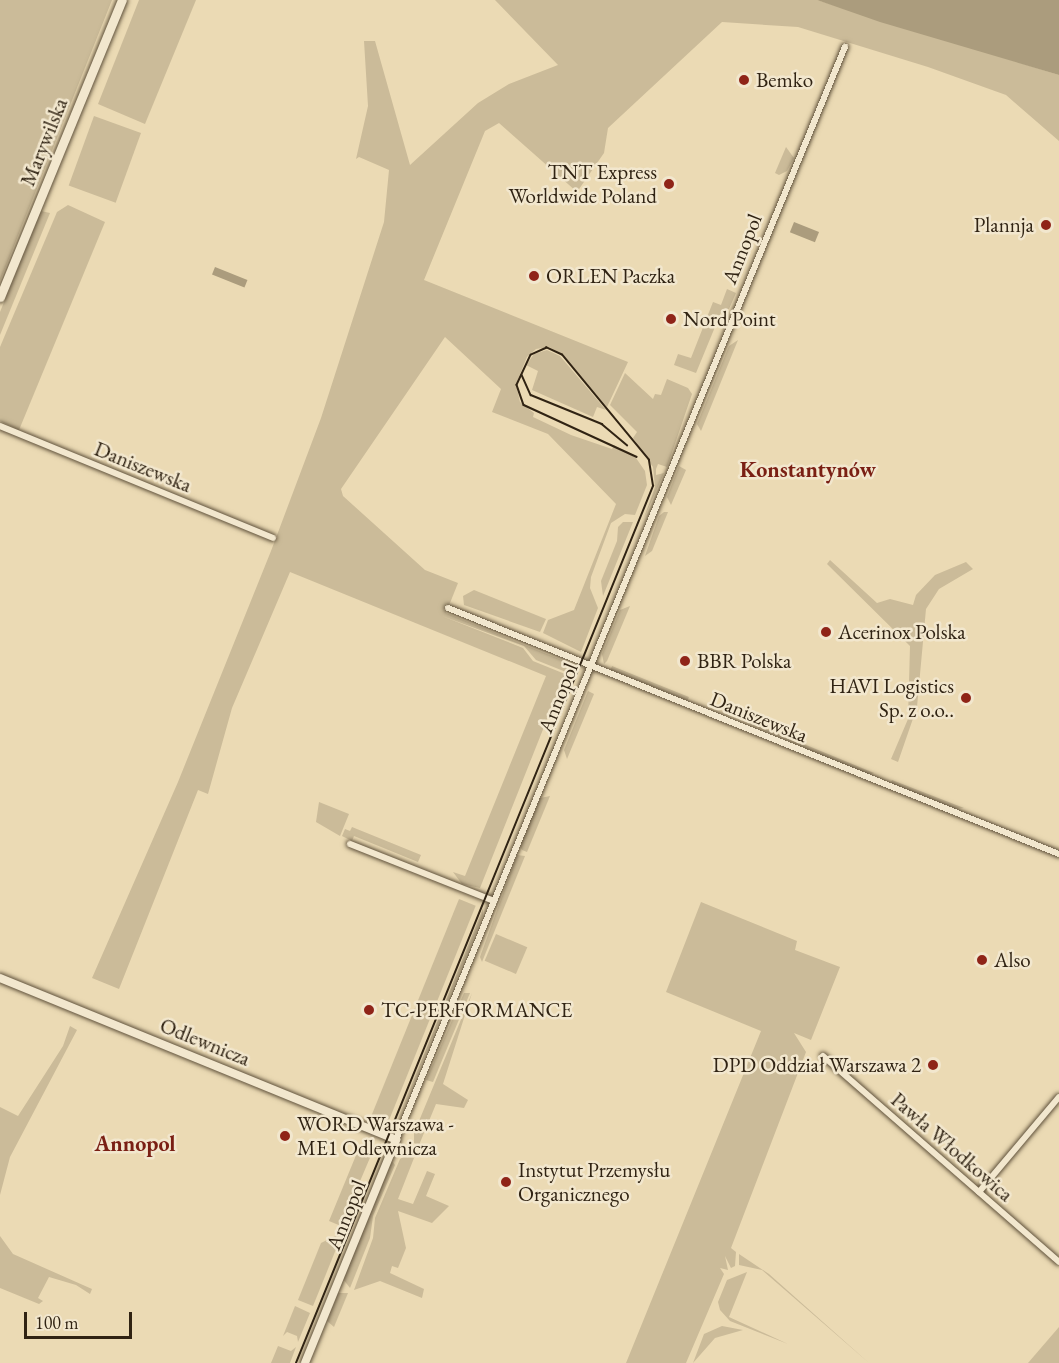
<!DOCTYPE html>
<meta charset="utf-8">
<style>
body{margin:0}
#map{position:relative;width:1059px;height:1363px;overflow:hidden;background:#ebdab4;font-family:"EB Garamond",serif}
div>[style]{position:absolute}
[style*='--x']{left:calc(var(--x)*1px);top:calc(var(--y)*1px);width:calc(var(--w)*1px);rotate:calc(var(--a)*1deg)}
.green>*{inset:0;background:#cbbb99;transform-origin:0 0}
.water>*{inset:0;background:#ab9c7d;transform-origin:0 0}
.roads{filter:drop-shadow(0 0 2px #5f513b) drop-shadow(0 0 2px #5f513b)}
.minor>*{height:6px;margin:-3px;padding:0 3px;transform-origin:3px;border-radius:3px;background:#f2e7ce}
.tertiary>*{height:8px;margin:-4px;padding:0 4px;transform-origin:4px;border-radius:4px;background:#f2e7ce}
.secondary>*{height:9px;margin:-4.5px;padding:0 4.5px;transform-origin:4.5px;border-radius:4.5px;background:#f2e7ce}
.tram>*{height:1.5px;margin:-0.75px;padding:0 0.75px;transform-origin:0.75px;border-radius:0.75px;background:#302313}
.dots>*{width:16px;height:16px;translate:-50% -50%;box-sizing:border-box;border:3px solid #f2e7ce;border-radius:50%}
span{translate:-50% -50%;white-space:nowrap;text-align:center;line-height:1.15;-webkit-text-stroke:5px #f2e7ce;paint-order:stroke}
.poi-label{font-size:21px;color:#302313}
.left{translate:0 -50%;text-align:left}
.right{translate:-100% -50%;text-align:right}
.street-label{font-size:21px;color:#302313}
.neighbourhood-label{font-size:22px;color:#7a1f14;font-weight:700}
.scale{position:absolute;left:24px;top:1312px;width:108px;height:27px;box-sizing:border-box;border:3px solid #302313;border-top:0;padding-left:8px;font-size:18px;line-height:21px;white-space:nowrap;color:#302313;-webkit-text-stroke:4px #f2e7ce;paint-order:stroke}
</style>
<div id="map">
<div class="green">
<div style="clip-path:polygon(0 0,112px 0,0 281px)"></div>
<div style="clip-path:polygon(139px 0,196px 0,145px 124px,98px 104px)"></div>
<div style="clip-path:polygon(495px 0,817px 0,1059px 75px,1059px 141px,1006px 95px,928px 67px,798px 27px,722px 22px,608px 128px,604px 153px,577px 192px,499px 123px,485px 131px,424px 280px,628px 362px,607px 407px,563px 355px,549px 347px,536px 349px,527px 357px,516px 384px,520px 402px,534px 413px,533px 417px,571px 435px,612px 449px,614px 445px,636px 458px,645px 471px,647px 485px,635px 515px,625px 514px,611px 523px,591px 577px,590px 588px,598px 608px,581px 652px,543px 633px,548px 620px,574px 610px,616px 504px,548px 434px,492px 412px,501px 389px,445px 337px,341px 489px,343px 496px,425px 570px,458px 583px,446px 613px,569px 663px,566px 672px,536px 660px,524px 646px,442px 616px,523px 648px,533px 661px,565px 674px,480px 888px,462px 884px,453px 872px,465px 876px,546px 676px,290px 572px,232px 708px,208px 794px,198px 790px,119px 989px,92px 978px,178px 782px,271px 551px,321px 418px,384px 222px,389px 170px,359px 157px,356px 159px,368px 106px,364px 41px,375px 41px,410px 165px,478px 103px,509px 84px,558px 65px)"></div>
<div style="left:94px;top:116px;width:50px;height:74px;rotate:20deg"></div>
<div style="clip-path:polygon(786px 147px,794px 158px,787px 171px,779px 175px,775px 173px)"></div>
<div style="clip-path:polygon(68px 205px,105px 222px,19px 430px,0 421px,0 347px,57px 212px)"></div>
<div style="clip-path:polygon(41px 211px,50px 213px,0 335px,0 312px)"></div>
<div style="clip-path:polygon(727px 289px,736px 293px,729px 309px,722px 310px,696px 373px,674px 365px,678px 354px,691px 358px,713px 302px,721px 305px)"></div>
<div style="clip-path:polygon(738px 340px,701px 431px,697px 424px,729px 346px)"></div>
<div style="clip-path:polygon(547px 350px,560px 356px,606px 410px,597px 407px,593px 417px,532px 390px,538px 371px,526px 365px,534px 354px)"></div>
<div style="clip-path:polygon(625px 373px,653px 399px,655px 394px,661px 395px,667px 379px,688px 388px,692px 394px,667px 467px,658px 464px,656px 469px,656px 475px,664px 473px,644px 518px,655px 487px,653px 467px,633px 438px,637px 432px,610px 405px)"></div>
<div style="clip-path:polygon(679px 466px,686px 470px,671px 505px,667px 497px)"></div>
<div style="clip-path:polygon(664px 512px,668px 512px,652px 551px,645px 556px,659px 516px)"></div>
<div style="clip-path:polygon(623px 522px,633px 522px,603px 596px,601px 581px,617px 541px,618px 527px)"></div>
<div style="clip-path:polygon(830px 560px,877px 603px,890px 599px,913px 605px,916px 595px,935px 575px,966px 562px,973px 569px,939px 589px,926px 609px,917px 707px,898px 762px,891px 759px,908px 719px,910px 646px,827px 564px)"></div>
<div style="clip-path:polygon(474px 590px,546px 619px,540px 632px,464px 605px,463px 596px)"></div>
<div style="clip-path:polygon(630px 606px,607px 661px,604px 664px,602px 654px,620px 610px)"></div>
<div style="left:612px;top:666px;width:83px;height:4px;rotate:22deg"></div>
<div style="clip-path:polygon(588px 691px,594px 694px,567px 759px,564px 750px)"></div>
<div style="clip-path:polygon(736px 718px,736px 716px,874px 773px,868px 775px)"></div>
<div style="clip-path:polygon(892px 780px,964px 808px,954px 809px,890px 784px)"></div>
<div style="clip-path:polygon(550px 796px,527px 852px,522px 850px,520px 846px,540px 798px)"></div>
<div style="clip-path:polygon(319px 802px,349px 814px,340px 836px,316px 822px)"></div>
<div style="clip-path:polygon(352px 827px,421px 855px,418px 862px,354px 836px,352px 841px,342px 836px,345px 829px,350px 831px)"></div>
<div style="clip-path:polygon(517px 855px,525px 856px,482px 962px,480px 957px)"></div>
<div style="left:459px;top:899px;width:18px;height:239px;rotate:22deg"></div>
<div style="clip-path:polygon(701px 902px,797px 941px,795px 950px,840px 967px,811px 1040px,794px 1033px,806px 1052px,731px 1248px,736px 1252px,735px 1266px,731px 1268px,725px 1256px,728px 1270px,720px 1268px,724px 1274px,686px 1363px,626px 1363px,761px 1031px,666px 992px)"></div>
<div style="clip-path:polygon(483px 908px,483px 915px,395px 1127px)"></div>
<div style="left:496px;top:934px;width:34px;height:29px;rotate:23deg"></div>
<div style="clip-path:polygon(464px 993px,470px 993px,433px 1082px,426px 1080px)"></div>
<div style="clip-path:polygon(472px 993px,443px 1084px,468px 1100px,464px 1108px,436px 1104px,419px 1145px,414px 1143px,414px 1133px)"></div>
<div style="clip-path:polygon(70px 1026px,77px 1030px,10px 1157px,0 1195px,0 1107px,18px 1116px,63px 1046px)"></div>
<div style="clip-path:polygon(359px 1148px,367px 1154px,372px 1153px,341px 1226px,329px 1221px)"></div>
<div style="clip-path:polygon(407px 1155px,414px 1158px,398px 1199px,413px 1204px,427px 1171px,435px 1174px,426px 1196px,449px 1206px,432px 1223px,398px 1211px,406px 1248px,398px 1268px,392px 1266px,390px 1273px,424px 1289px,422px 1298px,380px 1281px,354px 1290px,373px 1238px,375px 1218px,400px 1159px)"></div>
<div style="clip-path:polygon(392px 1161px,395px 1165px,373px 1216px,370px 1238px,350px 1288px,343px 1279px)"></div>
<div style="clip-path:polygon(343px 1232px,313px 1306px,298px 1300px,321px 1243px)"></div>
<div style="clip-path:polygon(0 1236px,13px 1254px,92px 1289px,90px 1294px,76px 1285px,49px 1277px,38px 1298px,43px 1301px,39px 1304px,0 1288px)"></div>
<div style="clip-path:polygon(739px 1254px,769px 1274px,869px 1363px,762px 1270px,739px 1265px)"></div>
<div style="clip-path:polygon(747px 1272px,729px 1317px,788px 1344px,730px 1321px,720px 1310px,718px 1302px,727px 1280px)"></div>
<div style="clip-path:polygon(338px 1293px,348px 1293px,334px 1327px,327px 1321px)"></div>
<div style="clip-path:polygon(295px 1306px,310px 1313px,298px 1342px,297px 1336px,287px 1332px,283px 1336px)"></div>
<div style="clip-path:polygon(722px 1326px,743px 1330px,715px 1338px,693px 1363px,704px 1334px)"></div>
<div style="clip-path:polygon(1059px 1327px,1059px 1363px,1028px 1363px)"></div>
<div style="clip-path:polygon(278px 1346px,291px 1351px,296px 1347px,290px 1363px,271px 1363px)"></div>
</div>
<div class="water">
<div style="clip-path:polygon(817px 0,1059px 0,1059px 75px,880px 22px)"></div>
<div style="left:794px;top:222px;width:27px;height:11px;rotate:22deg"></div>
<div style="left:215px;top:267px;width:35px;height:8px;rotate:22deg"></div>
</div>
<div class="roads">
<div class="minor">
<div style="--x:0;--y:426;--w:295;--a:22.3"></div>
<div style="--x:448;--y:608;--w:659;--a:21.93"></div>
<div style="--x:350;--y:844;--w:155;--a:21.6"></div>
<div style="--x:823;--y:1056;--w:313;--a:41.1"></div>
<div style="--x:396;--y:1140;--w:1182;--a:-67.67"></div>
<div style="--x:979;--y:1192;--w:124;--a:-49.9"></div>
</div>
<div class="tertiary">
<div style="--x:0;--y:978;--w:428;--a:22.2"></div>
<div style="--x:396;--y:1140;--w:241;--a:112.2"></div>
</div>
<div class="secondary">
<div style="--x:0;--y:297;--w:321;--a:-67.7"></div>
</div>
</div>
<div class="tram">
<div style="--x:522;--y:375;--w:22;--a:66"></div>
<div style="--x:531;--y:395;--w:77;--a:22.2"></div>
<div style="--x:602;--y:424;--w:33;--a:40"></div>
<div style="--x:296;--y:1363;--w:947;--a:-67.85"></div>
<div style="--x:653;--y:486;--w:26;--a:-99"></div>
<div style="--x:649;--y:460;--w:136;--a:-129.6"></div>
<div style="--x:562;--y:355;--w:17;--a:-155"></div>
<div style="--x:547;--y:348;--w:17;--a:156"></div>
<div style="--x:531;--y:355;--w:33;--a:115"></div>
<div style="--x:517;--y:385;--w:21;--a:71"></div>
<div style="--x:524;--y:405;--w:124;--a:24.7"></div>
</div>
<div class="dots">
<div style="left:744px;top:80px;background:#8f2418"></div>
<div style="left:669px;top:184px;background:#8f2418"></div>
<div style="left:1046px;top:225px;background:#8f2418"></div>
<div style="left:534px;top:276px;background:#8f2418"></div>
<div style="left:671px;top:319px;background:#8f2418"></div>
<div style="left:826px;top:632px;background:#8f2418"></div>
<div style="left:685px;top:661px;background:#8f2418"></div>
<div style="left:966px;top:698px;background:#8f2418"></div>
<div style="left:982px;top:960px;background:#8f2418"></div>
<div style="left:369px;top:1010px;background:#8f2418"></div>
<div style="left:933px;top:1065px;background:#8f2418"></div>
<div style="left:285px;top:1136px;background:#8f2418"></div>
<div style="left:506px;top:1182px;background:#8f2418"></div>
</div>
<div class="poi-label">
<span class="left" style="left:756px;top:80px">Bemko</span>
<span class="right" style="left:657px;top:184px">TNT Express<br>Worldwide Poland</span>
<span class="right" style="left:1034px;top:225px">Plannja</span>
<span class="left" style="left:546px;top:276px">ORLEN Paczka</span>
<span class="left" style="left:683px;top:319px">Nord Point</span>
<span class="left" style="left:838px;top:632px">Acerinox Polska</span>
<span class="left" style="left:697px;top:661px">BBR Polska</span>
<span class="right" style="left:954px;top:698px">HAVI Logistics<br>Sp. z o.o..</span>
<span class="left" style="left:994px;top:960px">Also</span>
<span class="left" style="left:381px;top:1010px">TC-PERFORMANCE</span>
<span class="right" style="left:921px;top:1065px">DPD Oddział Warszawa 2</span>
<span class="left" style="left:297px;top:1136px">WORD Warszawa -<br>ME1 Odlewnicza</span>
<span class="left" style="left:518px;top:1182px">Instytut Przemysłu<br>Organicznego</span>
</div>
<div class="street-label">
<span style="left:44px;top:142px;rotate:-68deg">Marywilska</span>
<span style="left:742px;top:249px;rotate:-68deg">Annopol</span>
<span style="left:143px;top:467px;rotate:22deg">Daniszewska</span>
<span style="left:558px;top:698px;rotate:-68deg">Annopol</span>
<span style="left:759px;top:717px;rotate:22deg">Daniszewska</span>
<span style="left:205px;top:1042px;rotate:22deg">Odlewnicza</span>
<span style="left:952px;top:1147px;rotate:41deg">Pawła Włodkowica</span>
<span style="left:346px;top:1215px;rotate:-68deg">Annopol</span>
</div>
<div class="neighbourhood-label">
<span style="left:808px;top:470px">Konstantynów</span>
<span style="left:135px;top:1144px">Annopol</span>
</div>
<div class="scale">100 m</div>
</div>
